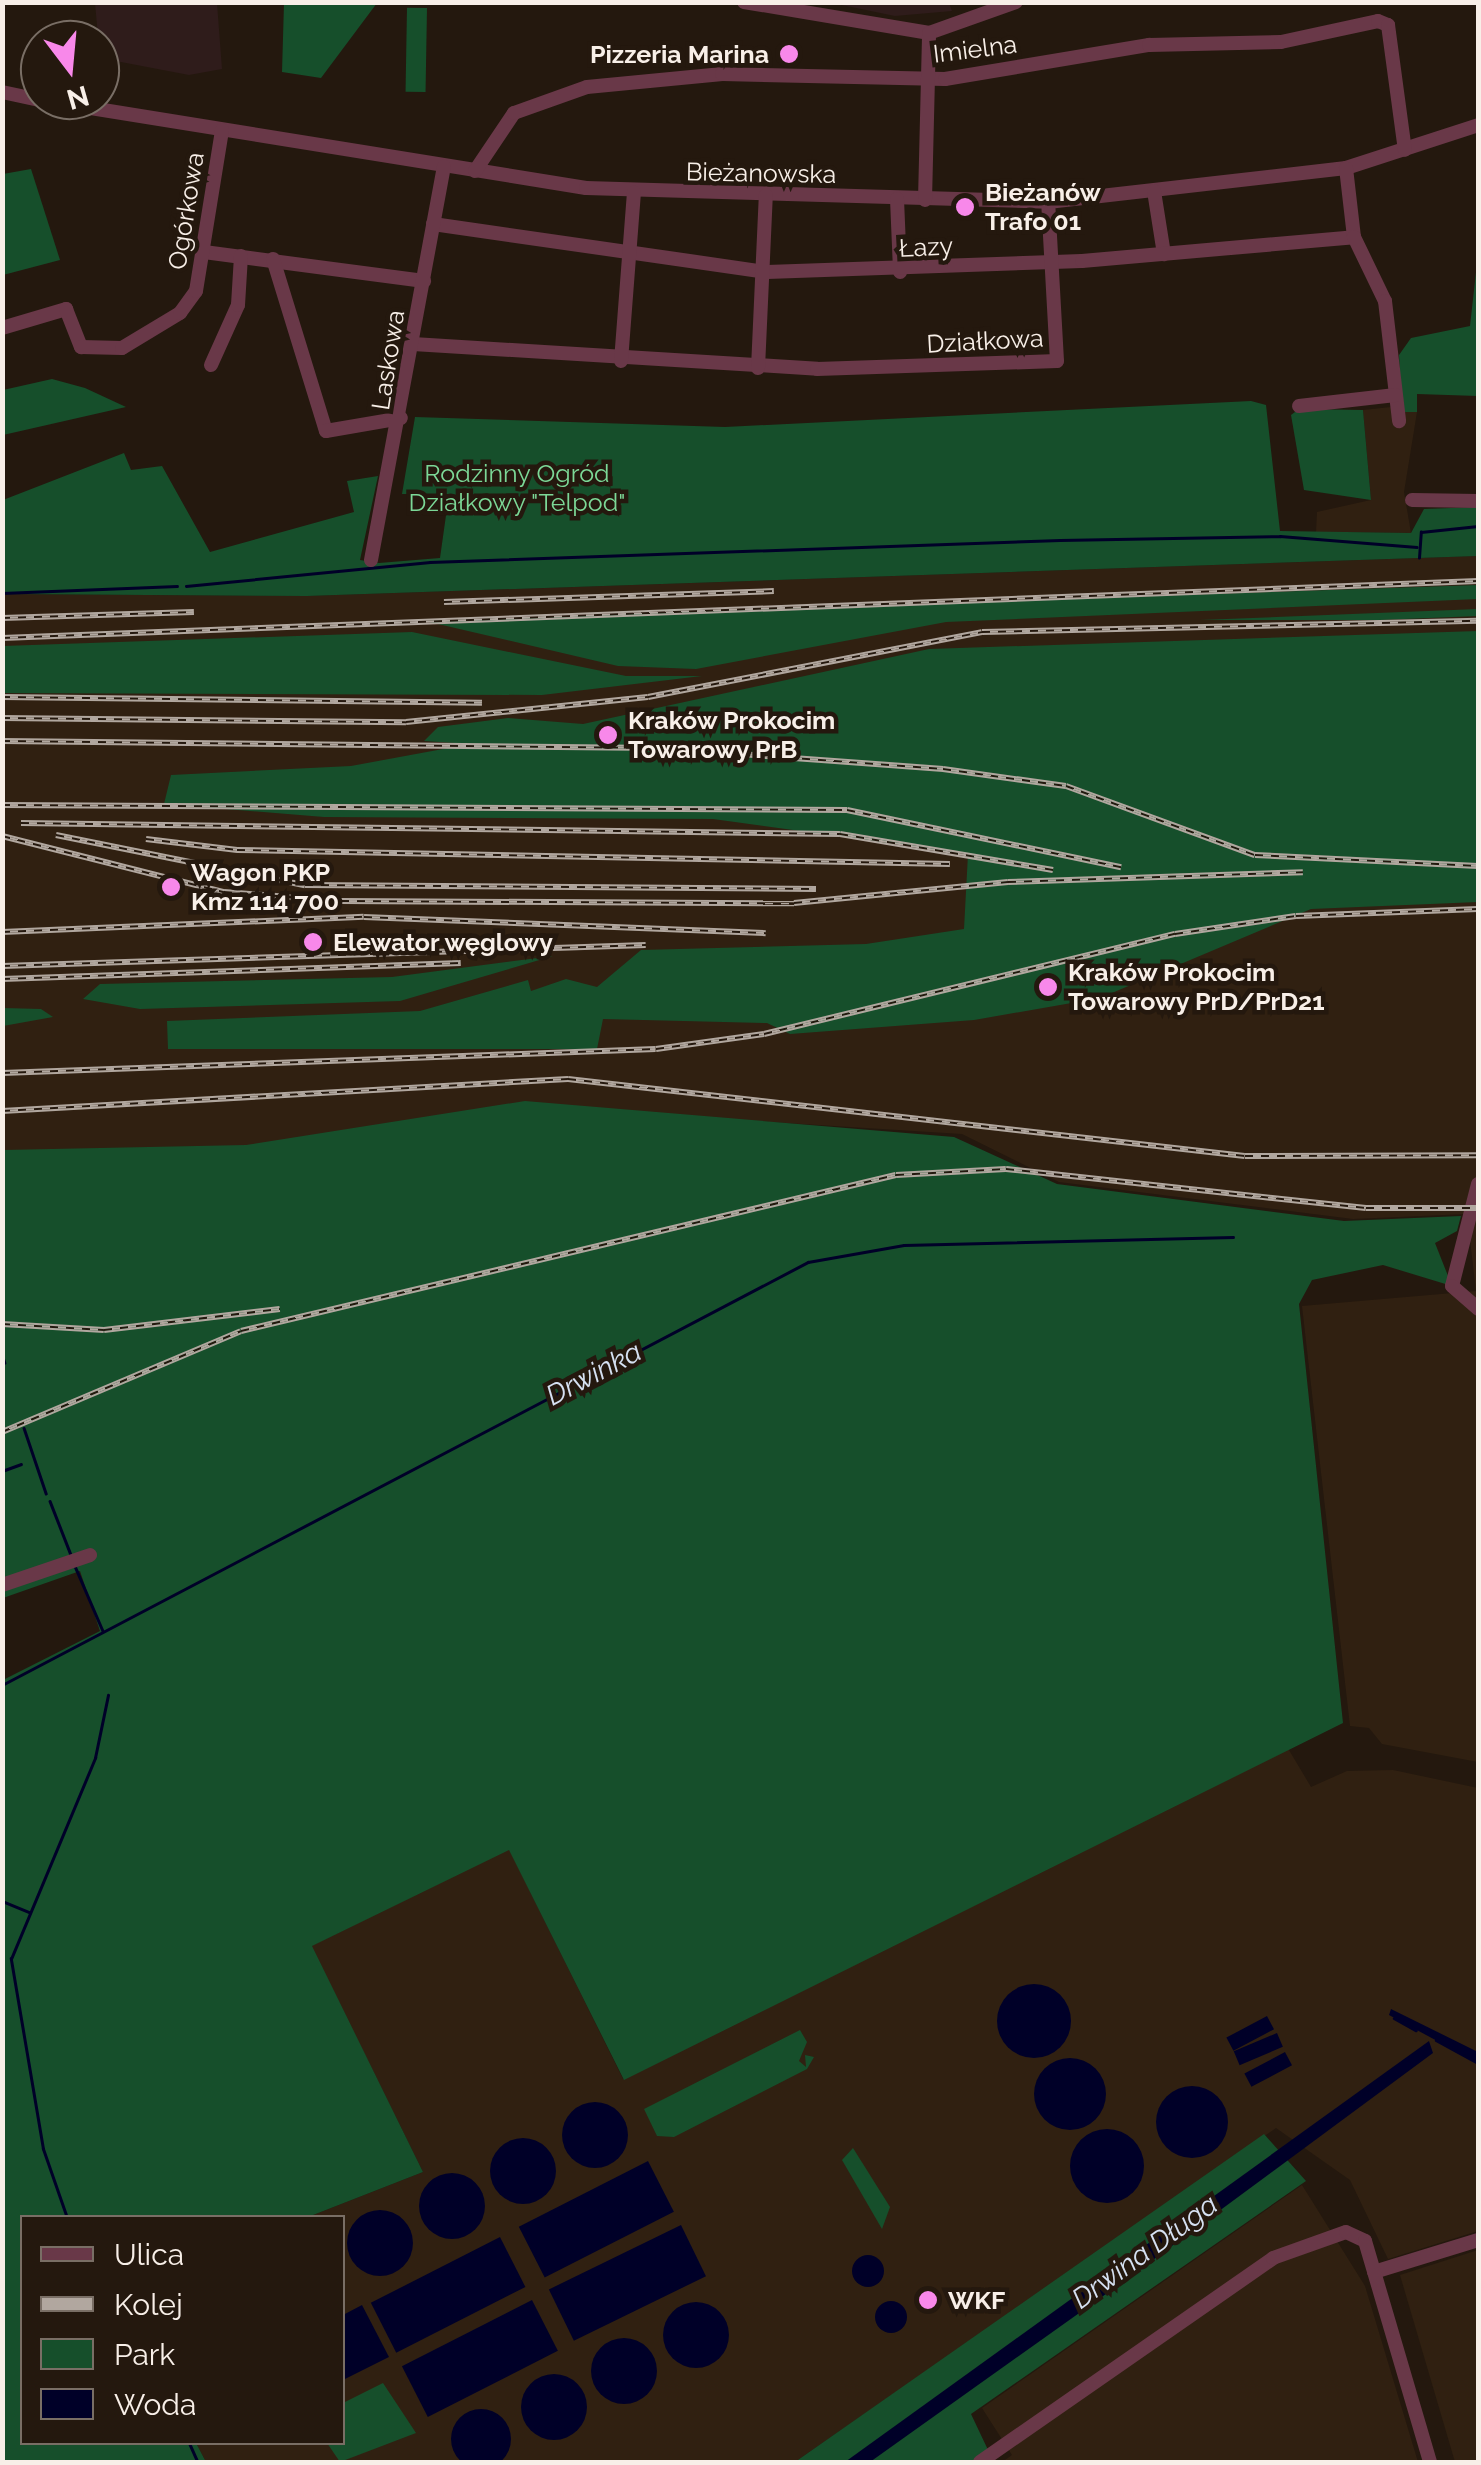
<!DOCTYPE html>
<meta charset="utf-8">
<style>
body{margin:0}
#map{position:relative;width:1481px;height:2465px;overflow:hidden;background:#24180e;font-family:Raleway,sans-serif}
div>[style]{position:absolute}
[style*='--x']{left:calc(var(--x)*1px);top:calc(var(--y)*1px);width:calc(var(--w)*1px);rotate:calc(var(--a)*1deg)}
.built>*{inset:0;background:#302011}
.education>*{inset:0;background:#2f1c1b}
.green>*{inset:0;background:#164f2b;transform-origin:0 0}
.water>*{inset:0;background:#000028;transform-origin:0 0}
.round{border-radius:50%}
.stream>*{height:2.5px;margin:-1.25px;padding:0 1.25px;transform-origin:1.25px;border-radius:1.25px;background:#000028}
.minor>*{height:14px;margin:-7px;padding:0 7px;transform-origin:7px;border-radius:7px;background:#693848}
.rail>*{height:6px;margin-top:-3px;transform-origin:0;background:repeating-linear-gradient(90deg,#24180e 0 8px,#b1a79f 0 16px);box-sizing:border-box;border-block:2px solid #b1a79f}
.dots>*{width:28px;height:28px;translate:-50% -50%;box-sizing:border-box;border:5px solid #24180e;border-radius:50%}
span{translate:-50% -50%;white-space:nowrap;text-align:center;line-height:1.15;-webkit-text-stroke:9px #24180e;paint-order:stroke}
.street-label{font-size:25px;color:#f8efe8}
.poi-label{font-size:25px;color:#f8efe8;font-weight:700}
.right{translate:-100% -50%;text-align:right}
.left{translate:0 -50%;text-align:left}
.park-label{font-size:25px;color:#7cd897}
.water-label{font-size:28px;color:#d6e1f2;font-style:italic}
.frame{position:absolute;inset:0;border:5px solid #f8efe8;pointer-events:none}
.legend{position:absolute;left:20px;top:2215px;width:325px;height:230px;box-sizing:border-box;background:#24180e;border:2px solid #796e65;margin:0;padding:12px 18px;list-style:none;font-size:30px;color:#f8efe8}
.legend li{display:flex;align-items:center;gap:20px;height:50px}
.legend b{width:50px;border:2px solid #796e65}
.north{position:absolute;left:20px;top:20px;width:100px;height:100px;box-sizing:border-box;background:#24180e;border:2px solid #796e65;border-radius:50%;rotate:164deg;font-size:28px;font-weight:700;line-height:40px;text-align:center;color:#f8efe8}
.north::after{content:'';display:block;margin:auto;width:35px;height:45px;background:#f888ea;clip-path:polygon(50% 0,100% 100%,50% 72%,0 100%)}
</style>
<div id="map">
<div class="built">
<div style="clip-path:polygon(1391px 407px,1417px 412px,1404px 492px,1411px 533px,1316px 532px,1317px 512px,1371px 500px,1363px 410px)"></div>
<div style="clip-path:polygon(1478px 556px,1478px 1762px,1382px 1744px,1369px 1728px,1350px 1726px,1302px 1306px,1476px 1291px,1467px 1214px,1353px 1219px,1059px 1182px,962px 1134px,739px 1120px,192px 1154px,3px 1154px,3px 594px,307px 596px)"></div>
<div style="clip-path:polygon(1283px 1740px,1311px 1787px,1347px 1771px,1393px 1770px,1478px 1788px,1478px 2231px,1388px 2259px,1350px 2180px,1276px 2128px,795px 2462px,206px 2462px,196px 2443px,342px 2442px,342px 2218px,308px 2217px,423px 2172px,311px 1946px,509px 1849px,623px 2079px)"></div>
<div style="clip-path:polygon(1302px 2185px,1365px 2286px,1418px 2462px,1002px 2462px,1012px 2455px,982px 2408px)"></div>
<div style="clip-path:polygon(1478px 2250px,1478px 2462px,1455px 2462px,1400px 2275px)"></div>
</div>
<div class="education">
<div style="clip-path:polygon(95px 3px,217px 3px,222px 69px,189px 75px,100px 58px)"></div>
<div style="clip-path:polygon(832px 3px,949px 3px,952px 11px,895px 16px)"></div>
</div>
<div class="green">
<div style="clip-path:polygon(284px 3px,284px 2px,377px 3px,321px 78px,282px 72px)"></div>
<div style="left:427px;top:8px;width:84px;height:20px;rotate:91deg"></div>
<div style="clip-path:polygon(31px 169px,60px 260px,3px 275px,3px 174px)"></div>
<div style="clip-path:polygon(1478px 254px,1478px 396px,1417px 394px,1417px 412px,1402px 412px,1399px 355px,1411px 338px,1470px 326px)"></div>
<div style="clip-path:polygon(52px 379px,85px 388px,126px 407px,3px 435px,3px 390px)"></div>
<div style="clip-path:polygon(1251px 401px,1266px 405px,1280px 531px,1411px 533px,1424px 509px,1478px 507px,1478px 556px,307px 596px,3px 594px,3px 500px,124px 453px,131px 470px,162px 466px,210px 552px,354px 512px,347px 481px,378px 476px,360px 560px,379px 563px,440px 558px,449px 494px,402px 494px,415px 417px,725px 427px)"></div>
<div style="clip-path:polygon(1299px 409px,1363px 410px,1371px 500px,1304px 490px,1291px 415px)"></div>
<div style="clip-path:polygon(1478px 585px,1478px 599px,946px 622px,696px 669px,618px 666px,425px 621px)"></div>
<div style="clip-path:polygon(1478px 609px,1478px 616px,1379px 620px,1200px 620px)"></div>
<div style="clip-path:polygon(1478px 631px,1478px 902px,1311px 909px,1100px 998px,974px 1020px,790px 1034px,767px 1023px,603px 1019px,597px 1049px,168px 1049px,167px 1021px,420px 1011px,528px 980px,531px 991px,566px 979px,597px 987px,641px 950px,866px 944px,964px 929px,968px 854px,713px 819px,324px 817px,164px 804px,171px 775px,351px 766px,470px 744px,424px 741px,438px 727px,508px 718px,583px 724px,929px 649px)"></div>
<div style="clip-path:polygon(412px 632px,626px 676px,702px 676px,542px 695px,3px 693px,3px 646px)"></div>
<div style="clip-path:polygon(553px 956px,400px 1001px,140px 1009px,83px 999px,100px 984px,392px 977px)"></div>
<div style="clip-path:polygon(3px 1008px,41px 1009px,53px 1017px,3px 1026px)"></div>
<div style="clip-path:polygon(525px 1101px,954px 1137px,1057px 1184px,1344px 1221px,1461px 1216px,1457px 1231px,1435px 1243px,1452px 1286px,1383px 1265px,1312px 1280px,1299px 1304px,1343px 1723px,624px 2080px,509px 1850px,312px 1946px,423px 2172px,308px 2217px,22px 2218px,22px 2442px,196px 2443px,206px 2462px,3px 2462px,3px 1680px,100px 1631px,80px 1571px,3px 1598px,3px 1150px,246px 1145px)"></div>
<div style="clip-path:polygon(800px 2030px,807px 2042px,799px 2061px,806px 2067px,805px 2055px,814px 2057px,807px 2069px,674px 2137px,657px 2136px,644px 2109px)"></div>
<div style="clip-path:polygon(1264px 2134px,1306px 2181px,971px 2414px,989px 2452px,972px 2462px,795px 2462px)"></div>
<div style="clip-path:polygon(853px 2148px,890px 2207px,882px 2229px,842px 2160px)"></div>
<div style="clip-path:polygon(383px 2383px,416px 2433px,340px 2462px,327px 2443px,342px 2442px,343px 2403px)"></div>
</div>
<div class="water">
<div class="round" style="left:997px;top:1984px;width:74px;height:74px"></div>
<div style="clip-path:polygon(1391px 2009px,1478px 2052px,1478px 2063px,1389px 2015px)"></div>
<div style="left:1267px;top:2016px;width:15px;height:46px;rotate:62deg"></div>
<div style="left:1277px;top:2033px;width:15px;height:47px;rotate:67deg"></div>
<div style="clip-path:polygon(1429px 2041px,1433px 2053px,1127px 2279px,870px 2462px,845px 2462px)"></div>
<div style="left:1285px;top:2052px;width:15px;height:46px;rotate:62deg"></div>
<div class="round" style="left:1034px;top:2058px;width:72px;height:72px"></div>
<div class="round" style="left:1156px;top:2086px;width:72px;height:72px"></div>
<div class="round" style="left:562px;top:2102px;width:66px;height:66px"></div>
<div class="round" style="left:1070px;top:2129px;width:74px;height:74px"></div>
<div class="round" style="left:490px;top:2138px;width:66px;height:66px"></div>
<div style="left:648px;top:2161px;width:57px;height:145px;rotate:63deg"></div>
<div class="round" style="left:419px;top:2173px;width:66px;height:66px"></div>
<div class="round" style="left:347px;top:2210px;width:66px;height:66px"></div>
<div style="left:681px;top:2225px;width:57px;height:147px;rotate:64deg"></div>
<div style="left:500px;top:2237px;width:56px;height:145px;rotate:63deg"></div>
<div class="round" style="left:852px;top:2255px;width:32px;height:32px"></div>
<div style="left:532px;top:2300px;width:57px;height:146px;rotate:63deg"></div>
<div class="round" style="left:875px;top:2301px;width:32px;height:32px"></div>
<div class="round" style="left:663px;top:2302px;width:66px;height:66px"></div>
<div style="clip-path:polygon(362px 2305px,389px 2357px,343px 2380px,343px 2315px)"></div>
<div class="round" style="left:591px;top:2338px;width:66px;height:66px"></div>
<div class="round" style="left:521px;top:2374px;width:66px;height:66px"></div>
<div class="round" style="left:451px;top:2409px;width:60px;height:60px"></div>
</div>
<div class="stream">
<div style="--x:1419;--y:558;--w:26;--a:-86"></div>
<div style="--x:1421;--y:532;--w:57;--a:-6"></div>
<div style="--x:186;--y:586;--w:245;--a:-5.6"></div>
<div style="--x:430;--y:562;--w:630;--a:-2"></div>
<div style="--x:1060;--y:540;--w:220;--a:-1"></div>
<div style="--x:1280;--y:536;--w:137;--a:4.6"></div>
<div style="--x:2;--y:593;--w:175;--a:-2.3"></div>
<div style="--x:2;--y:1354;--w:9;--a:72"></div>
<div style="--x:24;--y:1428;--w:69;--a:71.3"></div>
<div style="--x:2;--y:1471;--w:20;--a:-20"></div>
<div style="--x:50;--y:1501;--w:58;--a:68.7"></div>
<div style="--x:75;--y:1566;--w:71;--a:66.7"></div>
<div style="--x:2;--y:1685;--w:910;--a:-27.69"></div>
<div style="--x:808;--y:1262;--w:97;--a:-10"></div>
<div style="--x:904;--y:1245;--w:329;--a:-1.4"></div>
<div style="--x:2;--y:1901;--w:29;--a:22"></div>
<div style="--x:1394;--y:2018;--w:25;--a:29"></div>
<div style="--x:1436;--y:2040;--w:48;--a:28.7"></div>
<div style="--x:67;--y:2218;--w:73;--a:-109.2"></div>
<div style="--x:43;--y:2149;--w:193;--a:-99.6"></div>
<div style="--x:11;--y:1959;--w:218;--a:-67.3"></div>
<div style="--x:95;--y:1758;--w:64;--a:-78.3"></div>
<div style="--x:189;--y:2442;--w:22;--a:66"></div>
</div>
<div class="minor">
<div style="--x:744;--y:2;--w:188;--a:9.5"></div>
<div style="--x:929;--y:33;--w:92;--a:-19.6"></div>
<div style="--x:2;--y:92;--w:39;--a:12"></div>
<div style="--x:41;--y:100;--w:552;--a:9.17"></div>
<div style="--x:586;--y:188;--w:462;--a:1.7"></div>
<div style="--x:1048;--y:202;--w:300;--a:-6.5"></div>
<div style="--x:1346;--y:168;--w:139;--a:-18"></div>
<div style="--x:475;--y:171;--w:70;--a:-56.1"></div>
<div style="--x:514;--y:113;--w:77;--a:-19.6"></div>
<div style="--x:587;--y:87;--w:136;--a:-5.5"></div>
<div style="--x:722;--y:74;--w:223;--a:1.3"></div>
<div style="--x:945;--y:79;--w:207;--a:-9.5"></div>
<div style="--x:1149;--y:45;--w:132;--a:-1.3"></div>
<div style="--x:1281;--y:42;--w:99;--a:-12.2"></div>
<div style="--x:1378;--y:21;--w:11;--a:22"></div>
<div style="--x:1388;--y:25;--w:126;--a:82.3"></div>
<div style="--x:1154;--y:191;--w:64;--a:81"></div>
<div style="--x:897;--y:199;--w:73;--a:87.6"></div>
<div style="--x:925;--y:200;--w:167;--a:-88.6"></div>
<div style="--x:433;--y:224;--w:337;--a:8.2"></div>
<div style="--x:767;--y:272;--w:315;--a:-2"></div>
<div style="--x:1082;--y:261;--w:273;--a:-5"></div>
<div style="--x:1354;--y:237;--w:69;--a:-96.6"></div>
<div style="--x:1354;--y:237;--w:71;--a:64.2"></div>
<div style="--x:1385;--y:301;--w:121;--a:83.3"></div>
<div style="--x:204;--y:252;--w:222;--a:7.5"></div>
<div style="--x:273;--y:259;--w:180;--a:72.9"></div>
<div style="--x:326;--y:431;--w:76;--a:-9.8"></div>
<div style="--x:2;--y:328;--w:67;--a:-16.5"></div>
<div style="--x:66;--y:309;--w:41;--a:68.5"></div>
<div style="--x:81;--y:347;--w:41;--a:1.4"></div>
<div style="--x:122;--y:348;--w:68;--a:-31.1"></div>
<div style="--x:180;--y:313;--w:27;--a:-54"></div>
<div style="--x:196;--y:291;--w:163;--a:-80.8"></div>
<div style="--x:413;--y:344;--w:405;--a:3.5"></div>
<div style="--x:817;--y:369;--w:240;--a:-1.9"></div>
<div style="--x:1057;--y:361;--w:159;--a:-93.2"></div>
<div style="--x:621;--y:361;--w:169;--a:-85.6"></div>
<div style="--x:211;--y:365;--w:66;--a:-65.8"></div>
<div style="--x:238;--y:305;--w:49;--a:-86.5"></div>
<div style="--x:758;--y:368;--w:173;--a:-87.4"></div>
<div style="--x:1299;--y:406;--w:97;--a:-6.5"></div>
<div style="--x:1412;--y:500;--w:66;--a:0.9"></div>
<div style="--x:371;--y:560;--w:400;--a:-79.5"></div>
<div style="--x:1478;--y:1184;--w:105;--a:104.3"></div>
<div style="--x:1452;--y:1286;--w:35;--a:41"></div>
<div style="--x:2;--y:1585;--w:93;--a:-18.8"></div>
<div style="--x:1374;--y:2272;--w:109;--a:-17.1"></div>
<div style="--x:980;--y:2462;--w:357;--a:-34.8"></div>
<div style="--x:1273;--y:2258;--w:77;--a:-19.6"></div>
<div style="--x:1346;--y:2232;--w:21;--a:25"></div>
<div style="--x:1365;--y:2241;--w:230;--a:73.6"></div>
</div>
<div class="rail">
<div style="--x:444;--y:602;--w:330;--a:-1.9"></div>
<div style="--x:2;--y:618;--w:192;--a:-1.8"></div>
<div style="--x:2;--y:638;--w:1477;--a:-2.21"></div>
<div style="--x:2;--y:697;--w:480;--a:0.7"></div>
<div style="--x:2;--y:718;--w:404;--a:0.6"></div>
<div style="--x:406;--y:722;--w:243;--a:-5.9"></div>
<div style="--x:648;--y:697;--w:340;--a:-11"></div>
<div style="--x:982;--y:632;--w:496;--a:-1.3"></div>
<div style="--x:2;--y:741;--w:656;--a:0.61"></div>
<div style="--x:658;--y:748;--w:286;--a:4.2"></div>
<div style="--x:943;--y:769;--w:124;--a:7.9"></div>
<div style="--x:1066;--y:786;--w:201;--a:20.1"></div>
<div style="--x:1255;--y:855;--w:223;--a:2.8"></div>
<div style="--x:2;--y:805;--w:845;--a:0.34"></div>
<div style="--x:847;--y:810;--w:280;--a:11.8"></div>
<div style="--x:21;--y:823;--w:819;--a:0.77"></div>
<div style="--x:840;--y:834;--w:216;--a:9.6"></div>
<div style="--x:56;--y:835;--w:254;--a:11.4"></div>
<div style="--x:305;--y:885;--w:511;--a:0.45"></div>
<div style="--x:2;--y:836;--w:229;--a:14.2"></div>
<div style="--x:224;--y:892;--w:117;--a:4.4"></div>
<div style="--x:341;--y:901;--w:453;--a:0.3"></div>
<div style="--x:794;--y:903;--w:215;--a:-5.6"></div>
<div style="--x:1008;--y:882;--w:295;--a:-1.9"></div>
<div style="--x:146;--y:839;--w:92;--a:6.9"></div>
<div style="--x:237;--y:850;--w:713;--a:1.12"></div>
<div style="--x:2;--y:932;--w:362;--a:-2.4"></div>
<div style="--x:364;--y:917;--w:402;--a:2.3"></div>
<div style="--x:2;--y:966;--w:644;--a:-1.87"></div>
<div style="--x:2;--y:979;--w:459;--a:-2"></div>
<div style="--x:2;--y:1073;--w:654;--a:-2.1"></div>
<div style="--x:656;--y:1049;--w:109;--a:-7.9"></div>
<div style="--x:764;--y:1034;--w:423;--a:-13.7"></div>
<div style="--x:1175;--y:934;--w:122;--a:-8.5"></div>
<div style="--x:1296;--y:916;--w:182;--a:-2.2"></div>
<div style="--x:2;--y:1111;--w:567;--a:-3.24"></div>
<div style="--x:568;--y:1079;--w:681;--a:6.49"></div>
<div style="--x:1245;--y:1156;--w:233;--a:-0.2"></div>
<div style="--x:2;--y:1324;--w:102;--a:3.4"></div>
<div style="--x:104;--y:1330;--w:177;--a:-6.8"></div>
<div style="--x:2;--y:1432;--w:259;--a:-22.9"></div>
<div style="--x:241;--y:1331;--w:673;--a:-13.4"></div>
<div style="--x:896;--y:1175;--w:110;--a:-3.1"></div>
<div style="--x:1006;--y:1169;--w:362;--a:6.2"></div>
<div style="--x:1366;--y:1208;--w:112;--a:0"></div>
</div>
<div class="dots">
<div style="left:789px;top:54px;background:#f888ea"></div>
<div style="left:965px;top:207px;background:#f888ea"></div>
<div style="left:608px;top:735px;background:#f888ea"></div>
<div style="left:171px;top:887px;background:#f888ea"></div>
<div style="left:313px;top:942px;background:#f888ea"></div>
<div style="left:1048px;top:987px;background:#f888ea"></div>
<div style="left:928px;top:2300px;background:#f888ea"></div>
</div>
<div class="street-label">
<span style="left:975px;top:49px;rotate:-7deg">Imielna</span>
<span style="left:761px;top:173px;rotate:1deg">Bieżanowska</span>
<span style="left:186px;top:211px;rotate:-81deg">Ogórkowa</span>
<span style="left:926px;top:247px;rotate:-3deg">Łazy</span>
<span style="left:985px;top:341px;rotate:-3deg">Działkowa</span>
<span style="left:388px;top:360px;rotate:-81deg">Laskowa</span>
</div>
<div class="poi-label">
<span class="right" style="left:769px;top:54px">Pizzeria Marina</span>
<span class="left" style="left:985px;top:207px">Bieżanów<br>Trafo 01</span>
<span class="left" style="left:628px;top:735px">Kraków Prokocim<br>Towarowy PrB</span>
<span class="left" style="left:191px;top:887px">Wagon PKP<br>Kmz 114 700</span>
<span class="left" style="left:333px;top:942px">Elewator węglowy</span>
<span class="left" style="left:1068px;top:987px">Kraków Prokocim<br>Towarowy PrD/PrD21</span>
<span class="left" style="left:948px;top:2300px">WKF</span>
</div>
<div class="park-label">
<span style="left:517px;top:488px">Rodzinny Ogród<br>Działkowy "Telpod"</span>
</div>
<div class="water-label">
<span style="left:594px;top:1374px;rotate:-28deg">Drwinka</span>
<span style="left:1145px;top:2252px;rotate:-36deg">Drwina Długa</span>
</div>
<div class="frame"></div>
<ul class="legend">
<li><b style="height:12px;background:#693848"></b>Ulica</li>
<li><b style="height:12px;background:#b1a79f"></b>Kolej</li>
<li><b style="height:28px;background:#164f2b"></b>Park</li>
<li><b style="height:28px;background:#000028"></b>Woda</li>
</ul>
<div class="north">N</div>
</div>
